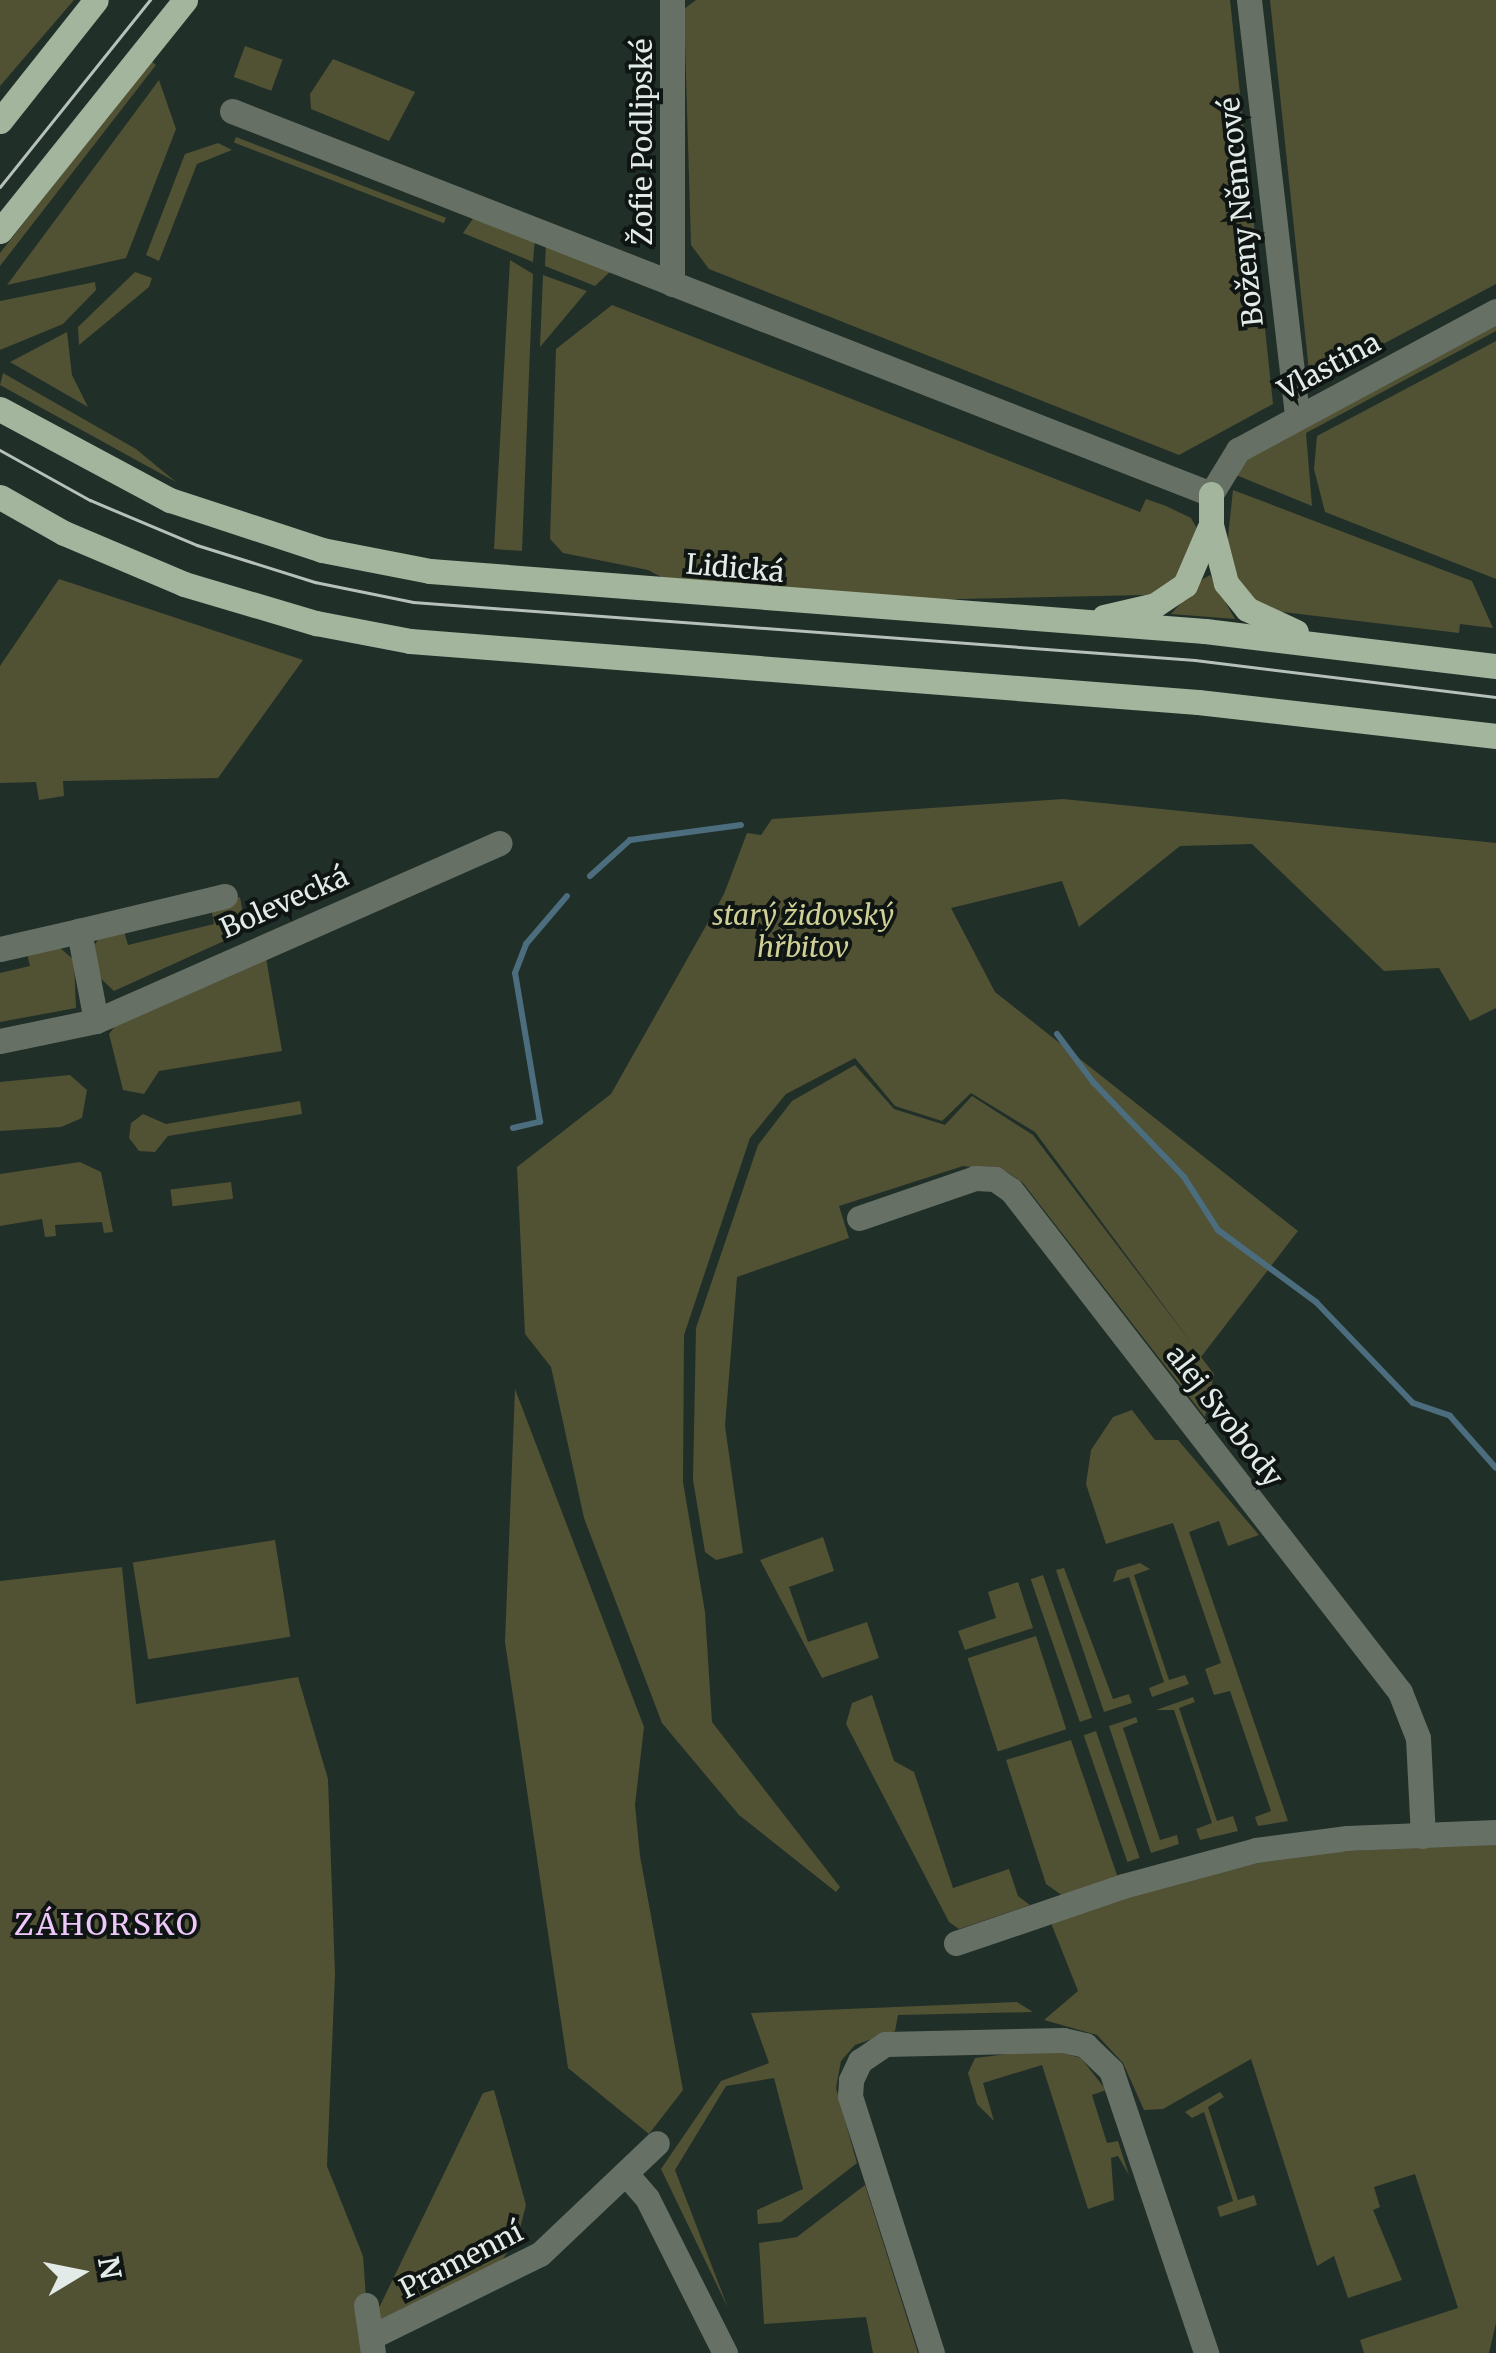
<!DOCTYPE html>
<meta charset="utf-8">
<style>
body{margin:0}
#map{position:relative;width:1496px;height:2353px;overflow:hidden;background:#212f29;font-family:Merriweather,serif}
div>[style]{position:absolute}
[style*='--x']{left:calc(var(--x)*1px);top:calc(var(--y)*1px);width:calc(var(--w)*1px);rotate:calc(var(--a)*1deg)}
.green>*{inset:0;background:#515134;transform-origin:0 0}
.stream>*{height:6px;margin:-3px;padding:0 3px;transform-origin:3px;border-radius:3px;background:#4b6d7d}
.minor>*{height:25px;margin:-12.5px;padding:0 12.5px;transform-origin:12.5px;border-radius:12.5px;background:#677065}
.major>*{height:25px;margin:-12.5px;padding:0 12.5px;transform-origin:12.5px;border-radius:12.5px;background:#a3b59d}
.tram>*{height:2.5px;margin:-1.25px;padding:0 1.25px;transform-origin:1.25px;border-radius:1.25px;background:#b7c1bc}
span{translate:-50% -50%;white-space:nowrap;text-align:center;line-height:1.15;-webkit-text-stroke:8px #0f1513;paint-order:stroke}
.street-label{font-size:28px;color:#e2ebe7}
.park-label{font-size:28px;color:#d0d096;font-style:italic}
.neighbourhood-label{font-size:30px;color:#efc8fa;letter-spacing:2.5px}
.north{position:absolute;left:30px;top:2223px;width:100px;height:100px;-webkit-text-stroke:8px #0f1513;paint-order:stroke;rotate:80deg;font-size:28px;font-weight:700;line-height:40px;text-align:center;color:#e2ebe7}
.north::after{content:'';display:block;margin:auto;width:35px;height:45px;background:#e2ebe7;clip-path:polygon(50% 0,100% 100%,50% 72%,0 100%)}
</style>
<div id="map">
<div class="green">
<div style="clip-path:polygon(0 0,74px 0,0 86px)"></div>
<div style="clip-path:polygon(696px 0,1230px 0,1273px 404px,1179px 455px,709px 269px,691px 245px,684px 9px)"></div>
<div style="clip-path:polygon(1270px 0,1496px 0,1496px 284px,1321px 377px,1309px 371px)"></div>
<div style="left:245px;top:46px;width:40px;height:33px;rotate:20deg"></div>
<div style="clip-path:polygon(333px 59px,415px 92px,389px 141px,311px 109px,310px 94px)"></div>
<div style="clip-path:polygon(151px 61px,156px 65px,0 266px,0 253px)"></div>
<div style="clip-path:polygon(159px 80px,176px 129px,126px 258px,7px 285px)"></div>
<div style="left:236px;top:137px;width:225px;height:6px;rotate:21deg"></div>
<div style="clip-path:polygon(218px 143px,232px 150px,197px 164px,159px 261px,146px 255px,185px 154px)"></div>
<div style="clip-path:polygon(474px 217px,535px 238px,533px 262px,463px 233px)"></div>
<div style="clip-path:polygon(546px 243px,613px 269px,595px 286px,545px 266px)"></div>
<div style="clip-path:polygon(510px 260px,533px 274px,522px 551px,494px 549px)"></div>
<div style="clip-path:polygon(135px 272px,152px 278px,149px 287px,79px 345px,78px 327px)"></div>
<div style="clip-path:polygon(543px 275px,587px 291px,540px 347px)"></div>
<div style="clip-path:polygon(95px 282px,96px 290px,63px 324px,0 350px,0 301px)"></div>
<div style="clip-path:polygon(612px 305px,1140px 512px,1146px 499px,1166px 506px,1191px 518px,1198px 530px,1196px 553px,1164px 592px,1145px 595px,913px 600px,669px 581px,648px 570px,563px 553px,550px 539px,556px 349px)"></div>
<div style="clip-path:polygon(1496px 325px,1496px 331px,1306px 433px,1312px 506px,1236px 475px,1250px 456px)"></div>
<div style="clip-path:polygon(67px 332px,72px 375px,88px 407px,10px 362px)"></div>
<div style="clip-path:polygon(1496px 341px,1496px 579px,1325px 512px,1314px 469px,1317px 436px)"></div>
<div style="clip-path:polygon(3px 373px,136px 449px,176px 482px,0 385px)"></div>
<div style="clip-path:polygon(1233px 490px,1472px 581px,1493px 628px,1460px 624px,1459px 633px,1266px 610px,1241px 590px,1227px 546px)"></div>
<div style="clip-path:polygon(1210px 575px,1235px 619px,1171px 614px,1203px 579px)"></div>
<div style="clip-path:polygon(59px 579px,303px 660px,218px 778px,63px 781px,64px 796px,39px 800px,36px 782px,0 783px,0 666px)"></div>
<div style="clip-path:polygon(1063px 799px,1496px 843px,1496px 1008px,1470px 1021px,1439px 968px,1384px 971px,1252px 844px,1180px 846px,1079px 927px,1062px 881px,951px 908px,995px 992px,1298px 1231px,1201px 1357px,1214px 1374px,1205px 1417px,1023px 1183px,1007px 1172px,963px 1166px,839px 1206px,849px 1238px,737px 1277px,725px 1426px,743px 1553px,716px 1560px,705px 1552px,693px 1480px,696px 1328px,758px 1145px,792px 1101px,855px 1065px,894px 1109px,945px 1125px,972px 1096px,1033px 1135px,1193px 1345px,1035px 1132px,971px 1093px,942px 1121px,895px 1106px,855px 1058px,786px 1094px,750px 1138px,684px 1335px,683px 1482px,705px 1612px,712px 1722px,840px 1887px,836px 1892px,739px 1815px,662px 1723px,584px 1518px,551px 1367px,525px 1334px,517px 1167px,611px 1094px,724px 894px,747px 833px,761px 835px,772px 819px)"></div>
<div style="clip-path:polygon(240px 897px,246px 931px,114px 991px,98px 976px,93px 947px,102px 934px,123px 928px,128px 945px,214px 924px,211px 907px)"></div>
<div style="clip-path:polygon(59px 947px,74px 960px,76px 1008px,0 1022px,0 973px,30px 966px,27px 953px)"></div>
<div style="clip-path:polygon(265px 952px,282px 1051px,159px 1071px,144px 1094px,123px 1090px,109px 1034px,116px 1025px)"></div>
<div style="clip-path:polygon(70px 1075px,87px 1090px,82px 1118px,61px 1127px,0 1131px,0 1082px)"></div>
<div style="clip-path:polygon(300px 1101px,302px 1114px,168px 1136px,155px 1152px,139px 1151px,129px 1138px,131px 1123px,143px 1114px,166px 1124px)"></div>
<div style="clip-path:polygon(80px 1162px,101px 1172px,113px 1232px,104px 1233px,102px 1222px,55px 1225px,56px 1236px,45px 1237px,42px 1219px,0 1226px,0 1174px)"></div>
<div style="left:231px;top:1182px;width:17px;height:61px;rotate:83deg"></div>
<div style="clip-path:polygon(515px 1389px,644px 1727px,635px 1805px,640px 1856px,683px 2090px,649px 2134px,568px 2068px,505px 1642px)"></div>
<div style="clip-path:polygon(1132px 1410px,1155px 1440px,1178px 1440px,1259px 1535px,1228px 1546px,1219px 1521px,1189px 1532px,1288px 1821px,1258px 1826px,1255px 1817px,1271px 1811px,1230px 1691px,1214px 1695px,1205px 1669px,1221px 1663px,1173px 1523px,1106px 1544px,1086px 1484px,1091px 1450px,1113px 1417px)"></div>
<div style="clip-path:polygon(823px 1537px,834px 1571px,789px 1587px,808px 1642px,867px 1622px,879px 1658px,822px 1678px,760px 1560px)"></div>
<div style="left:275px;top:1540px;width:98px;height:144px;rotate:81deg"></div>
<div style="clip-path:polygon(1140px 1563px,1150px 1569px,1134px 1575px,1169px 1680px,1185px 1675px,1189px 1684px,1152px 1697px,1149px 1688px,1164px 1682px,1129px 1577px,1113px 1582px,1117px 1570px)"></div>
<div style="clip-path:polygon(122px 1567px,136px 1704px,298px 1677px,328px 1779px,335px 1974px,327px 2166px,363px 2256px,367px 2311px,378px 2310px,483px 2093px,494px 2090px,526px 2205px,519px 2232px,502px 2261px,379px 2320px,384px 2353px,0 2353px,0 1581px)"></div>
<div style="clip-path:polygon(1064px 1568px,1113px 1699px,1129px 1694px,1132px 1703px,1104px 1712px,1056px 1570px)"></div>
<div style="left:1043px;top:1575px;width:151px;height:13px;rotate:71deg"></div>
<div style="clip-path:polygon(1018px 1582px,1033px 1628px,965px 1650px,958px 1631px,996px 1618px,988px 1592px)"></div>
<div style="left:1036px;top:1636px;width:98px;height:72px;rotate:72deg"></div>
<div style="clip-path:polygon(872px 1695px,894px 1761px,914px 1772px,953px 1888px,1009px 1869px,1018px 1896px,1030px 1905px,959px 1929px,949px 1922px,846px 1724px,852px 1703px)"></div>
<div style="clip-path:polygon(1193px 1697px,1195px 1702px,1179px 1708px,1217px 1821px,1233px 1816px,1238px 1831px,1200px 1840px,1196px 1829px,1212px 1823px,1174px 1710px,1156px 1710px)"></div>
<div style="clip-path:polygon(1136px 1717px,1138px 1722px,1123px 1728px,1160px 1840px,1177px 1835px,1179px 1844px,1151px 1853px,1109px 1726px)"></div>
<div style="left:1096px;top:1731px;width:134px;height:13px;rotate:71deg"></div>
<div style="clip-path:polygon(1071px 1740px,1118px 1878px,1063px 1896px,1046px 1884px,1006px 1760px)"></div>
<div style="clip-path:polygon(1496px 1843px,1496px 2323px,1489px 2353px,1364px 2353px,1360px 2340px,1458px 2308px,1415px 2174px,1374px 2187px,1380px 2207px,1373px 2210px,1402px 2280px,1348px 2298px,1334px 2256px,1317px 2266px,1251px 2059px,1163px 2109px,1144px 2110px,1123px 2063px,1097px 2035px,1044px 2020px,1078px 1991px,1051px 1923px,1172px 1883px,1298px 1854px)"></div>
<div style="clip-path:polygon(1017px 2002px,1033px 2012px,898px 2015px,895px 2031px,855px 2045px,841px 2061px,836px 2088px,857px 2163px,781px 2222px,758px 2224px,757px 2210px,803px 2189px,774px 2078px,726px 2086px,675px 2170px,728px 2308px,661px 2169px,721px 2081px,769px 2063px,751px 2013px)"></div>
<div style="clip-path:polygon(1048px 2049px,1081px 2058px,1106px 2090px,1092px 2095px,1107px 2143px,1118px 2141px,1129px 2175px,1118px 2156px,1111px 2158px,1114px 2200px,1088px 2209px,1042px 2065px,983px 2083px,994px 2121px,977px 2104px,968px 2073px,975px 2058px)"></div>
<div style="clip-path:polygon(1220px 2092px,1224px 2097px,1208px 2107px,1238px 2200px,1254px 2195px,1257px 2205px,1220px 2217px,1217px 2207px,1233px 2201px,1204px 2112px,1192px 2118px,1185px 2112px)"></div>
<div style="clip-path:polygon(865px 2185px,918px 2353px,873px 2353px,866px 2317px,764px 2324px,759px 2243px,797px 2237px)"></div>
</div>
<div class="stream">
<div style="--x:590;--y:876;--w:54;--a:-42"></div>
<div style="--x:630;--y:840;--w:112;--a:-7.7"></div>
<div style="--x:1057;--y:1034;--w:60;--a:53.1"></div>
<div style="--x:1093;--y:1082;--w:132;--a:46.2"></div>
<div style="--x:1184;--y:1177;--w:63;--a:57.3"></div>
<div style="--x:1218;--y:1230;--w:122;--a:36.3"></div>
<div style="--x:1316;--y:1302;--w:140;--a:46.2"></div>
<div style="--x:1413;--y:1403;--w:39;--a:19"></div>
<div style="--x:1450;--y:1416;--w:69;--a:48.5"></div>
<div style="--x:513;--y:1128;--w:28;--a:-13"></div>
<div style="--x:540;--y:1122;--w:151;--a:-99.5"></div>
<div style="--x:515;--y:973;--w:31;--a:-69"></div>
<div style="--x:526;--y:944;--w:63;--a:-49.5"></div>
</div>
<div class="minor">
<div style="--x:1249;--y:0;--w:420;--a:83.4"></div>
<div style="--x:232;--y:111;--w:1051;--a:21.37"></div>
<div style="--x:1211;--y:494;--w:52;--a:-58.5"></div>
<div style="--x:1238;--y:450;--w:293;--a:-28.3"></div>
<div style="--x:672;--y:284;--w:284;--a:-90"></div>
<div style="--x:0;--y:949;--w:81;--a:-12.8"></div>
<div style="--x:96;--y:1021;--w:92;--a:-100.7"></div>
<div style="--x:79;--y:931;--w:150;--a:-13.5"></div>
<div style="--x:0;--y:1041;--w:98;--a:-11.8"></div>
<div style="--x:96;--y:1021;--w:441;--a:-23.8"></div>
<div style="--x:859;--y:1218;--w:123;--a:-19"></div>
<div style="--x:975;--y:1178;--w:20;--a:3"></div>
<div style="--x:995;--y:1179;--w:19;--a:35"></div>
<div style="--x:1011;--y:1190;--w:635;--a:52.23"></div>
<div style="--x:1400;--y:1692;--w:49;--a:68.6"></div>
<div style="--x:1418;--y:1738;--w:98;--a:87.1"></div>
<div style="--x:956;--y:1943;--w:176;--a:-18.8"></div>
<div style="--x:1123;--y:1886;--w:138;--a:-15.1"></div>
<div style="--x:1256;--y:1850;--w:92;--a:-7.5"></div>
<div style="--x:1347;--y:1838;--w:149;--a:-2.3"></div>
<div style="--x:627;--y:2175;--w:30;--a:49"></div>
<div style="--x:647;--y:2198;--w:174;--a:63.3"></div>
<div style="--x:366;--y:2305;--w:49;--a:81.7"></div>
<div style="--x:371;--y:2337;--w:188;--a:-26.2"></div>
<div style="--x:540;--y:2254;--w:161;--a:-43.5"></div>
<div style="--x:932;--y:2353;--w:270;--a:-107.7"></div>
<div style="--x:850;--y:2096;--w:16;--a:-86"></div>
<div style="--x:851;--y:2080;--w:21;--a:-65"></div>
<div style="--x:860;--y:2061;--w:30;--a:-34"></div>
<div style="--x:885;--y:2044;--w:178;--a:-1.3"></div>
<div style="--x:1063;--y:2040;--w:23;--a:13"></div>
<div style="--x:1085;--y:2045;--w:36;--a:44"></div>
<div style="--x:1111;--y:2070;--w:299;--a:71.4"></div>
</div>
<div class="major">
<div style="--x:0;--y:121;--w:154;--a:-51.6"></div>
<div style="--x:0;--y:231;--w:296;--a:-51.3"></div>
<div style="--x:0;--y:409;--w:193;--a:28.2"></div>
<div style="--x:170;--y:500;--w:160;--a:18.2"></div>
<div style="--x:322;--y:550;--w:110;--a:11"></div>
<div style="--x:430;--y:571;--w:777;--a:4.43"></div>
<div style="--x:1205;--y:631;--w:293;--a:6.9"></div>
<div style="--x:1211;--y:494;--w:31;--a:90"></div>
<div style="--x:1211;--y:525;--w:60;--a:75.5"></div>
<div style="--x:1226;--y:583;--w:33;--a:51"></div>
<div style="--x:1247;--y:609;--w:54;--a:25.1"></div>
<div style="--x:0;--y:497;--w:73;--a:29.4"></div>
<div style="--x:64;--y:533;--w:130;--a:23"></div>
<div style="--x:184;--y:584;--w:138;--a:16.5"></div>
<div style="--x:316;--y:623;--w:96;--a:10.8"></div>
<div style="--x:410;--y:641;--w:790;--a:4.43"></div>
<div style="--x:1198;--y:702;--w:300;--a:6.5"></div>
<div style="--x:1104;--y:617;--w:52;--a:-13.2"></div>
<div style="--x:1155;--y:605;--w:36;--a:-34"></div>
<div style="--x:1185;--y:585;--w:61;--a:-66.8"></div>
</div>
<div class="tram">
<div style="--x:0;--y:187;--w:240;--a:-51.3"></div>
<div style="--x:0;--y:450;--w:103;--a:29.1"></div>
<div style="--x:90;--y:500;--w:116;--a:22.8"></div>
<div style="--x:197;--y:545;--w:124;--a:17.4"></div>
<div style="--x:315;--y:582;--w:100;--a:11.5"></div>
<div style="--x:413;--y:602;--w:784;--a:4.24"></div>
<div style="--x:1195;--y:660;--w:303;--a:7"></div>
</div>
<div class="street-label">
<span style="left:642px;top:142px;rotate:-90deg">Žofie Podlipské</span>
<span style="left:1241px;top:212px;rotate:-96deg">Boženy Němcové</span>
<span style="left:1329px;top:366px;rotate:-28deg">Vlastina</span>
<span style="left:735px;top:568px;rotate:5deg">Lidická</span>
<span style="left:284px;top:902px;rotate:-24deg">Bolevecká</span>
<span style="left:1225px;top:1416px;rotate:52deg">alej Svobody</span>
<span style="left:461px;top:2260px;rotate:-27deg">Pramenní</span>
</div>
<div class="park-label">
<span style="left:803px;top:931px">starý židovský<br>hřbitov</span>
</div>
<div class="neighbourhood-label">
<span style="left:107px;top:1924px">ZÁHORSKO</span>
</div>
<div class="north">N</div>
</div>
